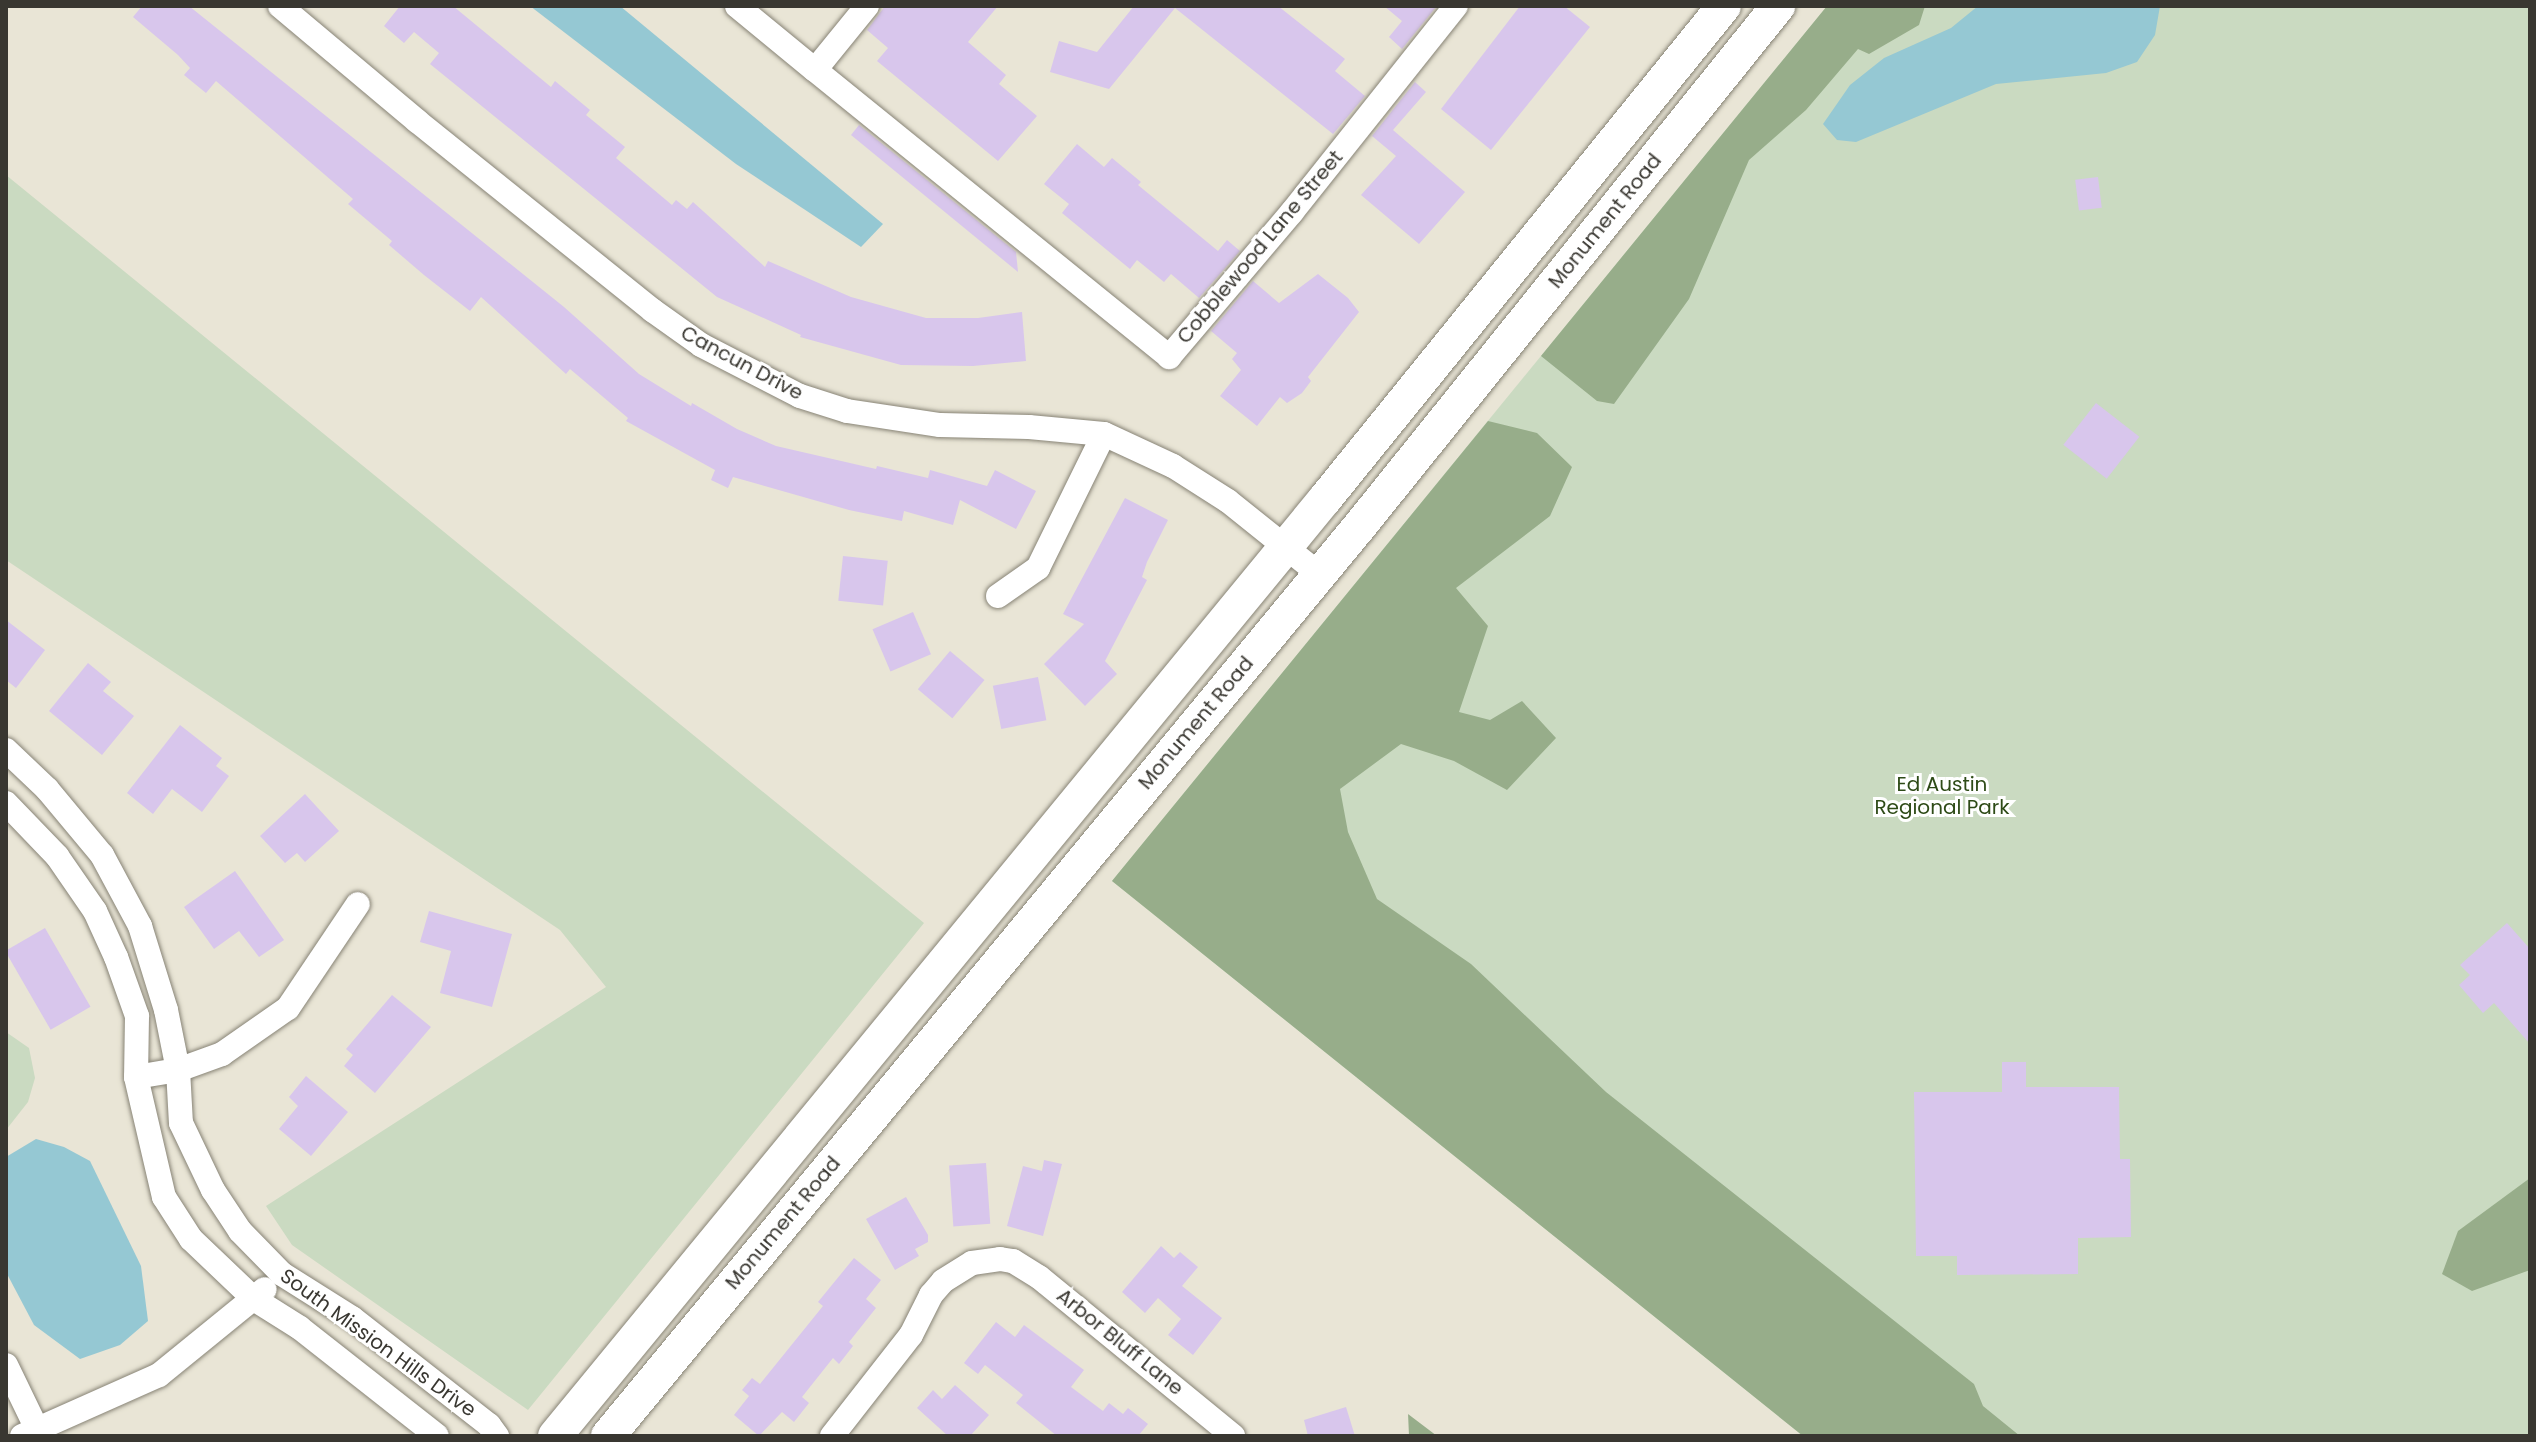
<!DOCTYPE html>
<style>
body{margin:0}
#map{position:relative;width:2536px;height:1442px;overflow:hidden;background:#e9e5d6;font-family:Poppins,sans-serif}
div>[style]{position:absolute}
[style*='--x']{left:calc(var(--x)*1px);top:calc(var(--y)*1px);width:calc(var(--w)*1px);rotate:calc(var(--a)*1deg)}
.green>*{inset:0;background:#cadac1}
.forest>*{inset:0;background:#97ad8a}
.water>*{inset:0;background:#95c8d3}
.building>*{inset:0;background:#d8c6ec;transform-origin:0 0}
.roads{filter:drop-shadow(0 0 2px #878375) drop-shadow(0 0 2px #878375)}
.street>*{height:24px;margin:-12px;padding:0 12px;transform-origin:12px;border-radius:12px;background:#fff}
.secondary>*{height:34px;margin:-17px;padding:0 17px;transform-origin:17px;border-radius:17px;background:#fff}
span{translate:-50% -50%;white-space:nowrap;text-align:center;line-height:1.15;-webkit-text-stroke:6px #fff;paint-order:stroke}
.street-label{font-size:20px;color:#393731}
.park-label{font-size:20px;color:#2e4b17}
.frame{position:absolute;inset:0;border:8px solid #393731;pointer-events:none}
</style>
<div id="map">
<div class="green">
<div style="clip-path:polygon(1827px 6px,2530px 6px,2530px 1436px,1803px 1436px,1112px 881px)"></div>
<div style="clip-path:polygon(6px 175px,924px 923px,528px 1410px,292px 1245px,266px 1206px,606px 987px,560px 930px,6px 560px)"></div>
<div style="clip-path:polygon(6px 1032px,29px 1048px,35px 1078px,28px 1102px,6px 1130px)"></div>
</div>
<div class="forest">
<div style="clip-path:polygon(1827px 6px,1925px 6px,1919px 25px,1869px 54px,1858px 49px,1806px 110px,1749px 160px,1689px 299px,1614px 404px,1597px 401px,1541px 356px)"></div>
<div style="clip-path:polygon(1488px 421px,1537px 433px,1572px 467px,1550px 516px,1456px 588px,1488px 626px,1459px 712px,1490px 720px,1522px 701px,1556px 738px,1507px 790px,1454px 761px,1401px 744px,1340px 789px,1348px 832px,1377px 899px,1471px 964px,1606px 1092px,1974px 1384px,1983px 1406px,2020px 1436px,1803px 1436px,1112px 881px)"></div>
<div style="clip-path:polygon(2530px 1178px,2530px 1270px,2472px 1291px,2442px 1274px,2458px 1231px)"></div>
<div style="clip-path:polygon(1408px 1413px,1408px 1414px,1437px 1436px,1409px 1436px)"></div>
</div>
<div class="water">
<div style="clip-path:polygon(530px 6px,620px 6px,883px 224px,861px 247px,736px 164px)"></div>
<div style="clip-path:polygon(1978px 6px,2160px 6px,2155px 35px,2137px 62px,2106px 73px,1996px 84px,1856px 142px,1837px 140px,1823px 124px,1850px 85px,1884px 58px,1951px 28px)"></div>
<div style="clip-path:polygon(36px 1139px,64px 1147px,90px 1161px,141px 1266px,148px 1321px,120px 1345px,80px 1359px,34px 1325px,6px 1272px,6px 1157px)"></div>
</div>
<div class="building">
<div style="clip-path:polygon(142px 6px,189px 6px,564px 307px,639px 374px,691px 406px,692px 403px,737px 429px,776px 446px,876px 469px,877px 466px,928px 478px,930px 470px,987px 486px,995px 470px,1036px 491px,1016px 529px,960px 500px,953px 525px,904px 511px,902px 521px,849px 510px,733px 477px,728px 488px,711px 480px,715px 470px,626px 421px,628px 418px,570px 369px,566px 374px,481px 297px,470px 311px,424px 275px,389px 245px,392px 241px,348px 204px,353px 199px,216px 81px,206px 93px,184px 75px,190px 68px,178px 55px,133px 17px)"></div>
<div style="clip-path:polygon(400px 6px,453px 6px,551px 87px,555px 81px,590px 110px,586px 115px,625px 147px,616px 158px,672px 205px,676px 200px,687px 209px,693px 202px,765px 267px,768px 261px,851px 297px,926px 318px,978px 318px,1022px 312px,1026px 361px,973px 366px,901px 365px,800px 337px,801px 335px,717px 297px,430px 64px,439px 53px,414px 32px,404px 43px,384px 26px)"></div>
<div style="clip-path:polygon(885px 6px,998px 6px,968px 42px,1006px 75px,999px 84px,1037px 116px,998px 161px,877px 61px,888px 48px,867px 30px)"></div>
<div style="clip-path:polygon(1134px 6px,1278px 6px,1345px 59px,1335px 71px,1365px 96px,1333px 134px,1175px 8px,1109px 89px,1050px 72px,1059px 41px,1097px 52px)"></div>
<div style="clip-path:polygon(1384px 6px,1437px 6px,1402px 49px,1389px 37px,1402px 21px)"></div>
<div style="clip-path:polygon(1520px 6px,1564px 6px,1590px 27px,1491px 150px,1441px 109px)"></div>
<div style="clip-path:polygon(1415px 82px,1426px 92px,1393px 130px,1465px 192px,1419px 244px,1361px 195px,1396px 156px,1372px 136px)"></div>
<div style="clip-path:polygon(859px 125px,1016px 252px,1018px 272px,851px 135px)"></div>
<div style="clip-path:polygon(1077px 144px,1104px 167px,1112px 158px,1141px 182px,1138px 185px,1218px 251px,1227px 240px,1240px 251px,1199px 298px,1171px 274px,1164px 282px,1137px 260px,1130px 269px,1062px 213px,1069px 204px,1044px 184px)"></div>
<div style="left:2098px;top:177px;width:31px;height:23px;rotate:83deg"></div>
<div style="clip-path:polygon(1318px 274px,1348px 298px,1359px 312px,1308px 377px,1311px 381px,1302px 393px,1287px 403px,1280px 397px,1257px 426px,1220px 396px,1241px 370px,1232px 359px,1237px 353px,1211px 331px,1253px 281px,1279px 303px)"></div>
<div style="left:2096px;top:403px;width:55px;height:53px;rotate:38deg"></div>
<div style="clip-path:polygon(1125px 498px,1168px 520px,1147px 562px,1142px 577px,1147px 580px,1105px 661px,1117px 674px,1085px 706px,1044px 664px,1084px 624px,1063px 614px)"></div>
<div style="left:843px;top:556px;width:45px;height:45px;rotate:6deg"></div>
<div style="left:913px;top:612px;width:46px;height:44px;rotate:67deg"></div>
<div style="clip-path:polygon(6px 620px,45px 650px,16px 688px,6px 680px)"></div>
<div style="left:950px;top:651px;width:45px;height:50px;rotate:40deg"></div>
<div style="clip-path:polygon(88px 663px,111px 682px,103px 691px,134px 716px,102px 755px,49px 711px)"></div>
<div style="left:1038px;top:677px;width:44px;height:46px;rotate:79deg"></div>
<div style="clip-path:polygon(180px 725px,222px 758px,216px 766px,229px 776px,202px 812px,172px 789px,153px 814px,127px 793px)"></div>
<div style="clip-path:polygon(305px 794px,339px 831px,305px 862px,297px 853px,285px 863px,260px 836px)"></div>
<div style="clip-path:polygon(235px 871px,284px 940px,259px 957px,239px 931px,214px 949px,184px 907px)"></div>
<div style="clip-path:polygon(429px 911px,512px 934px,492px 1007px,440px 993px,451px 951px,420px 942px)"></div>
<div style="clip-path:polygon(2507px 923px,2530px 949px,2530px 1044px,2494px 1003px,2483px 1013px,2459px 985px,2470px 975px,2460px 965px)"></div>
<div style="left:45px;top:928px;width:91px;height:46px;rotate:60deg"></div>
<div style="clip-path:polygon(392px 995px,431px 1027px,375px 1093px,344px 1066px,353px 1055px,346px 1049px)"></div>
<div style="clip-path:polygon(2002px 1062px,2026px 1062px,2026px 1087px,2119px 1087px,2120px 1159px,2130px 1159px,2131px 1237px,2078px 1238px,2078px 1274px,1957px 1275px,1957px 1256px,1916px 1256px,1914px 1092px,2002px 1092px)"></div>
<div style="clip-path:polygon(306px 1076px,348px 1112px,311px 1156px,279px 1129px,298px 1106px,289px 1097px)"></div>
<div style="clip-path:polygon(1044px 1160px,1062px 1164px,1043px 1236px,1007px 1226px,1023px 1166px,1042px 1171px)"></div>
<div style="left:986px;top:1163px;width:61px;height:37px;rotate:86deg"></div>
<div style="clip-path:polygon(906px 1197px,928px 1235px,928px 1242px,915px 1249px,919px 1256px,895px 1270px,866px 1219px)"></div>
<div style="clip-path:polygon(1161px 1246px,1174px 1258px,1180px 1252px,1198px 1267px,1182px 1286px,1222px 1318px,1193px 1355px,1168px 1335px,1181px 1319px,1158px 1298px,1145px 1313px,1122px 1292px)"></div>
<div style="clip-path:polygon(854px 1258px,881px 1280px,866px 1299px,876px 1308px,849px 1342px,853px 1346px,839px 1364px,833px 1358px,802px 1397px,809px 1403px,794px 1422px,782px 1412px,759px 1436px,734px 1415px,749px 1396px,742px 1390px,752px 1378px,760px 1384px,823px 1306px,818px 1302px)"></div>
<div style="clip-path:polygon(996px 1322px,1015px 1337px,1024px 1325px,1084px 1370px,1071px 1387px,1103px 1411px,1109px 1403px,1123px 1414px,1128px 1408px,1148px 1424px,1138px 1436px,1057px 1436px,1016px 1403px,1023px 1395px,985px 1365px,978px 1374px,964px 1363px)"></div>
<div style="clip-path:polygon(955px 1385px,989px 1415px,970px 1436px,948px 1436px,917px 1408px,933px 1390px,942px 1399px)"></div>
<div style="clip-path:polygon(1346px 1407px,1355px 1436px,1308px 1436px,1304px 1420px)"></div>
</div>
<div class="roads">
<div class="street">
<div style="--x:280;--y:6;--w:179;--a:40"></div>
<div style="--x:417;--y:121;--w:302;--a:38.8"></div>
<div style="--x:652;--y:310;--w:60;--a:35.5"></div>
<div style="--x:701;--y:345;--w:111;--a:27.3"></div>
<div style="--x:800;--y:396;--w:49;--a:17.7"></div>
<div style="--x:847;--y:411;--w:94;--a:8.6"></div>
<div style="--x:940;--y:425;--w:89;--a:1.3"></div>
<div style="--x:1029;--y:427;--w:75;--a:5.3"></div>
<div style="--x:1104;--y:434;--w:76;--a:24.9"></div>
<div style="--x:1173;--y:466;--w:65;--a:32.5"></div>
<div style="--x:1228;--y:501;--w:117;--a:38.7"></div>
<div style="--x:737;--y:6;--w:101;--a:39.4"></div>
<div style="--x:867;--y:6;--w:82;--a:129.1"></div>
<div style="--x:815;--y:70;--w:456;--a:39"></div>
<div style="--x:1169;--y:357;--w:190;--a:-49.7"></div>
<div style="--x:1292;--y:212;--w:263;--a:-51.5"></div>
<div style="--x:998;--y:596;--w:49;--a:-35"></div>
<div style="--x:1038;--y:568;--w:149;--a:-63.8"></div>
<div style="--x:6;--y:750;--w:57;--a:43.6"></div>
<div style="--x:47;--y:789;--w:86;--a:50.2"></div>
<div style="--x:102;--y:855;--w:81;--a:61.8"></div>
<div style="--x:140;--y:926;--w:88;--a:72.8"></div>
<div style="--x:166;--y:1010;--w:61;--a:78.7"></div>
<div style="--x:178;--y:1070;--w:53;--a:86.8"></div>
<div style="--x:181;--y:1123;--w:74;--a:64.5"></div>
<div style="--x:213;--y:1190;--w:49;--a:56.6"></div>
<div style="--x:240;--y:1231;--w:60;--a:45.7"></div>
<div style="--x:282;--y:1274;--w:83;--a:32.2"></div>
<div style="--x:352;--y:1318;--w:174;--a:38"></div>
<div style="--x:489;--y:1425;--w:14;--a:54"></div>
<div style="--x:6;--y:803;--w:74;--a:46.1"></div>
<div style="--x:57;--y:856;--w:67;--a:55.4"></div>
<div style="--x:95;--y:911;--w:51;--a:65.5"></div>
<div style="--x:116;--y:957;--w:63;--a:70.4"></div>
<div style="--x:137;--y:1016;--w:61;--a:90.9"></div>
<div style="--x:136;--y:1077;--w:123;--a:76.9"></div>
<div style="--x:164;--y:1197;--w:50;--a:57.3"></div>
<div style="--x:191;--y:1239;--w:87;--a:43.6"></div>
<div style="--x:254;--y:1299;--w:54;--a:32.2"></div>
<div style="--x:300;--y:1328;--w:174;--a:38.2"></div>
<div style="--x:136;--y:1077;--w:43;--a:-9.5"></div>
<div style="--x:178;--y:1070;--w:47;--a:-20"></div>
<div style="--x:222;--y:1054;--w:80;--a:-34.9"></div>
<div style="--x:288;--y:1008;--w:125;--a:-56.1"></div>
<div style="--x:6;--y:1365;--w:71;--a:64.2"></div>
<div style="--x:22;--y:1436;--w:150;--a:-24"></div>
<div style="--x:159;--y:1375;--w:136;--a:-39.1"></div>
<div style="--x:832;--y:1436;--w:128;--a:-52"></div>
<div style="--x:911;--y:1335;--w:45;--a:-63.4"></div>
<div style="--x:931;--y:1295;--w:18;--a:-49"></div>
<div style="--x:943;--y:1281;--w:34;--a:-32"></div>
<div style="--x:972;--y:1263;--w:28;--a:-8"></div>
<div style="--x:1000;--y:1259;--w:13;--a:9"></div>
<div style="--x:1013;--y:1261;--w:31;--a:32"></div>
<div style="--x:1039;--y:1277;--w:251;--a:39.3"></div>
</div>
<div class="secondary">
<div style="--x:555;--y:1436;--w:1213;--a:-50.59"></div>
<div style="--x:1325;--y:499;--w:634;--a:-51.02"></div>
<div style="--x:608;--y:1436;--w:1179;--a:-50.44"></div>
<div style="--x:1359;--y:527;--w:669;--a:-51.19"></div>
</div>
</div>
<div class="street-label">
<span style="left:1605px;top:221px;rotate:-51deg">Monument Road</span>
<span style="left:1260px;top:247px;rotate:-50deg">Cobblewood Lane Street</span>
<span style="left:742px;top:363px;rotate:28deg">Cancun Drive</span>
<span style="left:1196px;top:723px;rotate:-50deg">Monument Road</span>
<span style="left:783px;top:1223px;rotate:-50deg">Monument Road</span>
<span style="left:1120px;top:1342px;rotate:39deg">Arbor Bluff Lane</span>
<span style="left:378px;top:1343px;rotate:36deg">South Mission Hills Drive</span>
</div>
<div class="park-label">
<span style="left:1942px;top:796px">Ed Austin<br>Regional Park</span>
</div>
<div class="frame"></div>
</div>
